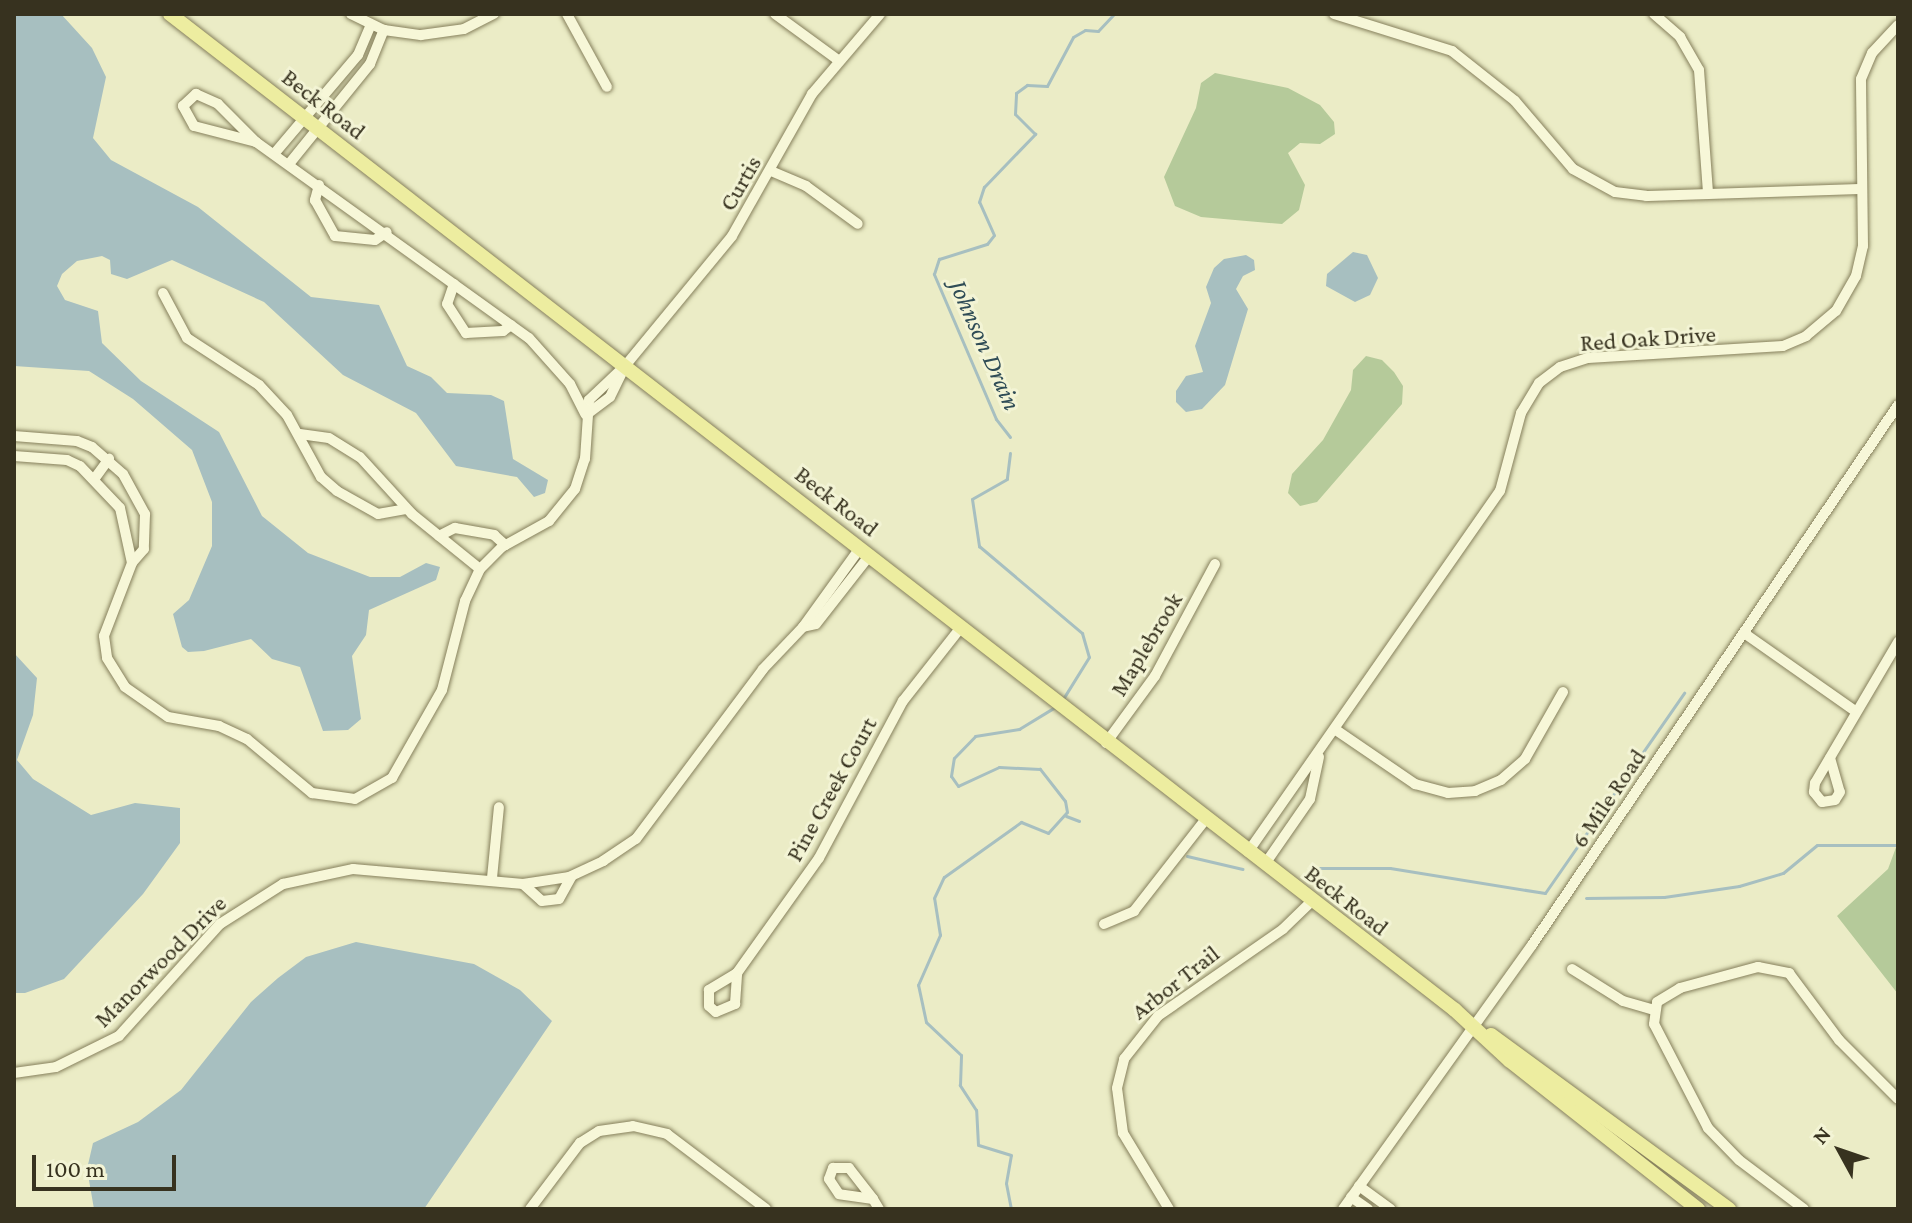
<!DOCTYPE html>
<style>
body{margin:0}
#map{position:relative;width:1912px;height:1223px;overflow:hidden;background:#ebecc6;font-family:"Crimson Pro",serif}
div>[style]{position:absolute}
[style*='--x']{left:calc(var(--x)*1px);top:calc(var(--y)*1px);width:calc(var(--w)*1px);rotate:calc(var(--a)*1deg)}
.green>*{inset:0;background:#b5ca9a}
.water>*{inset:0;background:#a7bfc0}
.stream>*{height:3px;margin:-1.5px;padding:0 1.5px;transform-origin:1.5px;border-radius:1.5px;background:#a7bfc0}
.roads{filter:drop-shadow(0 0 2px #86805c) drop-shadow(0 0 2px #86805c)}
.minor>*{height:10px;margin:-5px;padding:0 5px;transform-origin:5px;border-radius:5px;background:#f7f7d8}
.major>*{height:14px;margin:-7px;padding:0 7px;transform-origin:7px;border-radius:7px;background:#ededa0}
span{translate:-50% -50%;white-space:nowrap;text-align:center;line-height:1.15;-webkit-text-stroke:6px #f3f4d5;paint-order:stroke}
.street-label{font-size:24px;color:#37321f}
.water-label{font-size:26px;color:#2f4c56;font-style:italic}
.frame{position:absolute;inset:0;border:16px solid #37321f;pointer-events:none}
.north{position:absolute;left:1800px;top:1111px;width:80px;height:80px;-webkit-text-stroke:6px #f3f4d5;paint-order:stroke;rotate:310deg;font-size:22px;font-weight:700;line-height:32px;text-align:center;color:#37321f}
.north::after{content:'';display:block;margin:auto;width:28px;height:36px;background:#37321f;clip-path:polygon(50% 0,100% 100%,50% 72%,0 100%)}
.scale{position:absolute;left:32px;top:1155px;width:144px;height:36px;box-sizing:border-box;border:4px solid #37321f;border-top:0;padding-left:10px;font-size:24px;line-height:28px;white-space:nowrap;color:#37321f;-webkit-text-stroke:6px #f3f4d5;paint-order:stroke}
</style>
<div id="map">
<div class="green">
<div style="clip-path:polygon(1215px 73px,1288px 88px,1320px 105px,1334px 122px,1335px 134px,1320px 144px,1300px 143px,1288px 153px,1305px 185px,1299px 210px,1282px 224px,1201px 217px,1175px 206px,1164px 177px,1196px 108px,1201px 83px)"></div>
<div style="clip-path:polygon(1366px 356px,1382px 360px,1394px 372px,1403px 386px,1402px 404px,1317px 502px,1300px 506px,1288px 493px,1292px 474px,1323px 440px,1351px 390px,1353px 370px)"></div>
<div style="clip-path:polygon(1898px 842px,1898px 994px,1837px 916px,1888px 869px)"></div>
</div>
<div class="water">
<div style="clip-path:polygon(14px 14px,61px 14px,92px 48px,106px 77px,93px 138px,111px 160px,198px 207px,311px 297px,379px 305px,407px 366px,431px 377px,447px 393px,491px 395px,504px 401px,513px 459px,548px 480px,545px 493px,534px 497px,517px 477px,456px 466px,416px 413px,343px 375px,264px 302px,172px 260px,127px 279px,111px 274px,110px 260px,102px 256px,77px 261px,62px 274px,57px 286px,65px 300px,98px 311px,102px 343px,141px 381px,219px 432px,262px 516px,308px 553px,370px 577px,400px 577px,426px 563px,440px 567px,436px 580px,369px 610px,366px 635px,352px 656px,361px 719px,348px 730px,323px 731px,300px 667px,272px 659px,251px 639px,204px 651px,188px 652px,182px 647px,173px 614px,189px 600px,212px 546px,212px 502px,192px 450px,133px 399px,89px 371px,14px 366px)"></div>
<div style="clip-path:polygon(1353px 252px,1367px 255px,1378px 278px,1370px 295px,1355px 302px,1326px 286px,1327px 274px)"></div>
<div style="clip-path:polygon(1246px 255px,1254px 260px,1255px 270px,1243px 276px,1236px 289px,1248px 309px,1225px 385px,1202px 409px,1186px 412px,1176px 402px,1176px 391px,1186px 376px,1203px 372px,1195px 346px,1211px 303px,1206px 287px,1214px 268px,1224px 259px)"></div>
<div style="clip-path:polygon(14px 653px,37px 678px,33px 715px,17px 760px,33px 779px,91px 815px,135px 803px,180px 808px,180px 843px,143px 894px,64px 979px,25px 993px,14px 993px)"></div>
<div style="clip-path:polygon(356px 942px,474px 964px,520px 990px,552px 1021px,424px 1209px,94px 1209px,87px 1169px,93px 1143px,138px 1122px,181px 1090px,251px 1002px,278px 978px,306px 957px)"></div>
</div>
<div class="stream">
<div style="--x:1010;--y:437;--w:23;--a:-128"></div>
<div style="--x:996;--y:419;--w:158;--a:-113.2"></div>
<div style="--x:934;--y:274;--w:16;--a:-72"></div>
<div style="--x:939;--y:259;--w:50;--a:-17.4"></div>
<div style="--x:987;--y:244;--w:11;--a:-52"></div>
<div style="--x:994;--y:235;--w:36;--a:-114"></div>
<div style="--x:979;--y:202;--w:16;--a:-72"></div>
<div style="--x:984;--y:187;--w:74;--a:-46.1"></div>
<div style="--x:1035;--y:134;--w:28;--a:-135"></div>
<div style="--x:1015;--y:114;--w:21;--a:-87"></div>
<div style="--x:1016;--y:93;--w:14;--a:-36"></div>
<div style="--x:1027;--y:85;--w:20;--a:3"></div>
<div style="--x:1047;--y:86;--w:55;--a:-62"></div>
<div style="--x:1073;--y:37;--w:14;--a:-30"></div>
<div style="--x:1085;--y:30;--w:13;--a:4"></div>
<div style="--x:1098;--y:31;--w:23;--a:-47"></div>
<div style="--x:1010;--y:453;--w:26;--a:97"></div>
<div style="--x:1007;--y:479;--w:40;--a:150.3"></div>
<div style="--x:972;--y:499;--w:48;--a:81.5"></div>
<div style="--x:979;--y:546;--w:135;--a:40.2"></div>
<div style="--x:1082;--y:633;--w:25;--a:74"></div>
<div style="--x:1089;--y:657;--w:49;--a:121.8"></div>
<div style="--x:1066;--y:816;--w:14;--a:21"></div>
<div style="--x:1187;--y:856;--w:57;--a:13.1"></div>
<div style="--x:1318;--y:868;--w:72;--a:0"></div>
<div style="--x:1390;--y:868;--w:157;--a:9.2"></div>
<div style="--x:1545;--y:893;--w:244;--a:-55.2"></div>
<div style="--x:1586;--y:898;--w:78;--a:-0.7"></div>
<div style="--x:1664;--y:897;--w:76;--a:-8.3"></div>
<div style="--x:1739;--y:886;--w:46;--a:-16.5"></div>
<div style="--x:1783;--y:873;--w:44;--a:-39.5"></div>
<div style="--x:1817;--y:845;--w:81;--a:0"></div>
<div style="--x:1011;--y:1209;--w:26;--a:-101"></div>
<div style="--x:1006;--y:1183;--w:28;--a:-80"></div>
<div style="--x:1011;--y:1155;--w:34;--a:-163"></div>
<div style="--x:978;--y:1145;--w:35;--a:-93"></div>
<div style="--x:976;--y:1110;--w:30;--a:-123"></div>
<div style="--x:960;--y:1085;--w:30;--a:-88"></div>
<div style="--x:961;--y:1055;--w:48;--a:-136.7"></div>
<div style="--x:926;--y:1022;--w:38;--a:-102"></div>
<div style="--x:918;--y:985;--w:55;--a:-66.3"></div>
<div style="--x:940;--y:935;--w:37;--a:-99"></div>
<div style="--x:934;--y:898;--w:23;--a:-65"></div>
<div style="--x:944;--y:877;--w:95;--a:-35.5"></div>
<div style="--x:1021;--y:822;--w:29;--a:22"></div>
<div style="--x:1048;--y:833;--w:28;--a:-48"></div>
<div style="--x:1067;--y:812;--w:11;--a:-100"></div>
<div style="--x:1065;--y:801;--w:41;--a:-128"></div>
<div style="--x:1040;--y:769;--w:41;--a:-177.2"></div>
<div style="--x:999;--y:767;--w:45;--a:155.1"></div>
<div style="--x:958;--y:786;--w:12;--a:-125"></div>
<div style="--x:951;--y:776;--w:18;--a:-81"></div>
<div style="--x:954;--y:758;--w:30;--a:-46"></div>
<div style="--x:975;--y:736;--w:45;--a:-9"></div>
<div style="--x:1019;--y:729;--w:42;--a:-31.4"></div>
</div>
<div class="roads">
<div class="minor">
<div style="--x:351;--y:14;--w:37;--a:26"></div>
<div style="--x:384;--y:30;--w:37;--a:8"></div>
<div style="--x:421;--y:35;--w:43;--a:-7.9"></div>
<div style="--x:464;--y:29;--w:34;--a:-27"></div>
<div style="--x:567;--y:14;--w:83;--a:61.3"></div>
<div style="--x:775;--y:14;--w:78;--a:36.1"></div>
<div style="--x:1334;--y:14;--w:124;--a:17.4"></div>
<div style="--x:1452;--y:51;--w:80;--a:38.4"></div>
<div style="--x:1515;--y:101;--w:89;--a:49.5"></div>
<div style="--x:1573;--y:169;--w:48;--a:28.7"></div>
<div style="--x:1615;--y:192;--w:31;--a:7"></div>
<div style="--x:1646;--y:196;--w:216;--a:-1.9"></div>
<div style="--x:1654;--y:14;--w:35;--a:41"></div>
<div style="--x:1680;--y:37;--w:38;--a:60"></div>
<div style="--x:1699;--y:70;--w:124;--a:85.8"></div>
<div style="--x:256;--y:142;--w:64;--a:-165.5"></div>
<div style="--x:194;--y:126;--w:23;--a:-119"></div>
<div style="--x:183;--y:106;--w:18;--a:-43"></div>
<div style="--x:196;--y:94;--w:24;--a:24"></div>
<div style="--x:218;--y:104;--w:54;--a:45"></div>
<div style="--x:256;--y:142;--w:336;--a:35.7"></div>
<div style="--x:529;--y:338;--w:62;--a:48.3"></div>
<div style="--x:570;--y:384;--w:33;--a:63"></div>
<div style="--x:274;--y:154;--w:130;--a:-49.7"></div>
<div style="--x:358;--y:55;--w:33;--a:-67"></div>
<div style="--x:289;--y:164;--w:129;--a:-51"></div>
<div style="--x:370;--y:64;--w:37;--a:-68"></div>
<div style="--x:771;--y:171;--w:38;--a:23"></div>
<div style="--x:806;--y:186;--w:64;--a:36.2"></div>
<div style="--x:319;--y:185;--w:16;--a:105"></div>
<div style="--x:315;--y:200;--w:41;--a:60.9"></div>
<div style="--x:335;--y:236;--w:40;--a:5.7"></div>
<div style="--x:375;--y:240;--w:14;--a:-34"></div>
<div style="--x:454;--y:284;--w:21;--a:109"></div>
<div style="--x:447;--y:304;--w:35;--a:57"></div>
<div style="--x:466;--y:333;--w:37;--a:-3"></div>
<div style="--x:503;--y:331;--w:10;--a:-37"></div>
<div style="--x:163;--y:293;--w:51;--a:61.9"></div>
<div style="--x:187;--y:338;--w:86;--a:33.1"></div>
<div style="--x:259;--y:385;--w:41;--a:47"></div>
<div style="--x:287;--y:415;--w:71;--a:61.3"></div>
<div style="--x:321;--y:477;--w:21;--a:41"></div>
<div style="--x:337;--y:491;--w:47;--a:29.3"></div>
<div style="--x:378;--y:514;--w:28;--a:-10"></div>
<div style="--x:586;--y:415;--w:30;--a:-37"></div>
<div style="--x:610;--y:397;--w:34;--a:-64"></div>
<div style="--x:625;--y:366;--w:168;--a:-50.5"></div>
<div style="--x:732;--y:236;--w:163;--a:-60.6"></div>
<div style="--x:812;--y:94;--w:105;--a:-49.6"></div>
<div style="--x:300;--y:434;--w:29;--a:8"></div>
<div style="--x:329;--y:438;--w:36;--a:32"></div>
<div style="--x:360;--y:457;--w:77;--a:47.6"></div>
<div style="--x:412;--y:514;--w:87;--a:39"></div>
<div style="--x:14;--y:436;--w:63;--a:4.5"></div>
<div style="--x:77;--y:441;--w:16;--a:22"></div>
<div style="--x:92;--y:447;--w:41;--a:41.1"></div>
<div style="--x:123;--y:474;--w:46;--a:61.2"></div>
<div style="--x:145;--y:514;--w:35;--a:92"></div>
<div style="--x:144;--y:549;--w:18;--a:131"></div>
<div style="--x:14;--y:456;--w:53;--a:4.3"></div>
<div style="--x:67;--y:460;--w:14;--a:25"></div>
<div style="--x:80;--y:466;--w:58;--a:46.4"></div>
<div style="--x:120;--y:508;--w:56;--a:77.7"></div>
<div style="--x:132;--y:563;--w:78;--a:111"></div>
<div style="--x:104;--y:636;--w:22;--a:82"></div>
<div style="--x:107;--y:658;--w:34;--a:58"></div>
<div style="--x:125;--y:687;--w:52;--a:34.9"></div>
<div style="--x:168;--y:717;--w:52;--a:10"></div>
<div style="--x:219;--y:726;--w:31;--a:25"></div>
<div style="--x:247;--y:739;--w:85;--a:39.7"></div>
<div style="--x:312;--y:793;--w:43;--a:7.9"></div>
<div style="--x:355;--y:799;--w:43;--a:-29.6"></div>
<div style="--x:392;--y:778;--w:101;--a:-60.4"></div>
<div style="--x:442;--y:690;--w:92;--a:-75.5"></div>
<div style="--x:465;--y:601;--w:35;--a:-65"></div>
<div style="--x:480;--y:569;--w:31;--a:-45"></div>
<div style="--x:502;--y:547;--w:54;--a:-29"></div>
<div style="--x:549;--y:521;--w:41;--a:-50.9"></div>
<div style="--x:575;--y:489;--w:32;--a:-72"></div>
<div style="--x:585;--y:459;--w:59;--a:-86.1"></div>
<div style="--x:589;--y:400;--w:50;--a:-43.4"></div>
<div style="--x:95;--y:478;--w:24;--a:-54"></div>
<div style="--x:439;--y:536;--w:18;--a:-27"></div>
<div style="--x:455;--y:528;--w:40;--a:10"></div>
<div style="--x:494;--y:535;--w:15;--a:42"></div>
<div style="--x:860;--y:548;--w:97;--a:125.8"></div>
<div style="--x:803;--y:627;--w:13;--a:-13"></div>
<div style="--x:816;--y:624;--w:88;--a:-52"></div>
<div style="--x:1744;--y:633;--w:136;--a:35.1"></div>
<div style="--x:1336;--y:730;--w:96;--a:34.4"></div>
<div style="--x:1415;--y:784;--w:34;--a:15"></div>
<div style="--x:1448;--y:793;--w:27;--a:-4"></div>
<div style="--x:1475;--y:791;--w:28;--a:-23"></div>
<div style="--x:1501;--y:780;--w:32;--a:-41"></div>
<div style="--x:1525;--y:759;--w:77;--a:-60.4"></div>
<div style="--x:1106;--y:743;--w:83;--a:-53.8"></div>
<div style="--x:1155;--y:676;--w:127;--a:-61.8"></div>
<div style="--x:1830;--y:758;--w:35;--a:74"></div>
<div style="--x:1840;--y:792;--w:9;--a:122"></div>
<div style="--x:1835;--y:800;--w:13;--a:171"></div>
<div style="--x:1822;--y:802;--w:13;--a:-129"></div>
<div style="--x:1814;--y:792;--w:9;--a:-84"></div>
<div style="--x:1815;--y:783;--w:164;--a:-59.5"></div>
<div style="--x:1248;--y:852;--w:440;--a:-55.1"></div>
<div style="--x:1500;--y:491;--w:81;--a:-74.9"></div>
<div style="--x:1521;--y:413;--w:35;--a:-59"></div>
<div style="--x:1539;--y:383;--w:26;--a:-37"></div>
<div style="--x:1560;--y:367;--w:29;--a:-18"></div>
<div style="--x:1588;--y:358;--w:195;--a:-3.5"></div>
<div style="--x:1783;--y:346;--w:25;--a:-23"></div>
<div style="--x:1806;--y:336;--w:39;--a:-40"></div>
<div style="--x:1836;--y:311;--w:40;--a:-60.3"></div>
<div style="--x:1856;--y:276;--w:31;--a:-77"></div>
<div style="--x:1863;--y:246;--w:167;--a:-90.7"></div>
<div style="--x:1861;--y:79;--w:28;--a:-67"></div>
<div style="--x:1872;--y:53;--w:38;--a:-47"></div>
<div style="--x:1265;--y:864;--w:79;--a:-55.3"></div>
<div style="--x:1310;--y:799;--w:43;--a:-77.9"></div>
<div style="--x:492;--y:878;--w:71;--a:-84.4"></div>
<div style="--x:523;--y:884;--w:25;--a:42"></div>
<div style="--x:542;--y:901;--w:17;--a:-7"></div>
<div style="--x:559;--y:899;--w:26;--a:-61"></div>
<div style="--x:1104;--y:924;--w:33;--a:-23"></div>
<div style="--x:1134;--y:911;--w:115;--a:-52"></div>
<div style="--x:1572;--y:969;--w:60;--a:32.1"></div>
<div style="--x:1623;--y:1001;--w:32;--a:16"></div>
<div style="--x:737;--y:973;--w:33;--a:149"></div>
<div style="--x:709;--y:990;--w:16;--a:90"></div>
<div style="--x:709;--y:1006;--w:9;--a:41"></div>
<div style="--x:716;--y:1012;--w:21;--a:-23"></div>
<div style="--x:735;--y:1004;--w:31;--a:-86"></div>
<div style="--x:737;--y:973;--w:141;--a:-54.5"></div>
<div style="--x:819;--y:858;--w:178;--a:-61.9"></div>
<div style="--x:903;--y:701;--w:95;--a:-51.8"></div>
<div style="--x:14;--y:1073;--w:42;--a:-8.1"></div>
<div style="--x:56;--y:1067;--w:70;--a:-26.2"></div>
<div style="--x:119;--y:1036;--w:151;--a:-48"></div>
<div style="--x:220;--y:924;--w:75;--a:-32.4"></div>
<div style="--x:283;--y:884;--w:72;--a:-12.1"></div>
<div style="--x:353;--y:869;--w:171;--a:5"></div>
<div style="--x:523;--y:884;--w:47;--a:-8.7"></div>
<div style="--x:569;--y:877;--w:38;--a:-25"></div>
<div style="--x:603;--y:861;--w:40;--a:-34"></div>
<div style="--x:636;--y:839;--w:212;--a:-53.2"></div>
<div style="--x:763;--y:669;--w:58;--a:-46.4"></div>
<div style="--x:1359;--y:1186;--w:39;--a:36"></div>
<div style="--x:1351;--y:1197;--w:21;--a:35"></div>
<div style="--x:873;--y:1199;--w:34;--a:-172"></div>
<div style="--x:839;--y:1194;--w:18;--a:-124"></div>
<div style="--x:829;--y:1179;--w:12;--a:-70"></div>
<div style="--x:833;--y:1168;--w:16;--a:0"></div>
<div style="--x:849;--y:1168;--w:39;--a:52"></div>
<div style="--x:873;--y:1199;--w:12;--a:59"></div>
<div style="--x:530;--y:1209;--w:83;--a:-52.9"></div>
<div style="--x:580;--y:1143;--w:22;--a:-32"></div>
<div style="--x:599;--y:1131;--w:34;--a:-8"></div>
<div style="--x:633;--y:1126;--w:35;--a:13"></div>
<div style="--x:667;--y:1134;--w:124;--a:37.1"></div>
<div style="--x:1169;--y:1209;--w:89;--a:-121.2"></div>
<div style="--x:1123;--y:1133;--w:45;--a:-97.6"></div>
<div style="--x:1117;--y:1088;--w:30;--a:-76"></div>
<div style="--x:1124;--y:1059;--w:55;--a:-51.7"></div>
<div style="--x:1158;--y:1016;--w:152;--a:-34.8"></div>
<div style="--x:1283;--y:929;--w:40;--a:-44"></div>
<div style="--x:1343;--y:1209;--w:325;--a:-54.4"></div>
<div style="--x:1532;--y:945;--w:652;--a:-55.87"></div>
<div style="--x:1804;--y:1209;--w:81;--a:-143"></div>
<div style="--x:1739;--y:1160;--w:45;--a:-134.1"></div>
<div style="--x:1708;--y:1128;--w:117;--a:-117.4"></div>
<div style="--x:1654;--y:1024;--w:22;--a:-82"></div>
<div style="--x:1657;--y:1002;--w:27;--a:-31"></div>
<div style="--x:1680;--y:988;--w:81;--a:-15.1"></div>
<div style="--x:1758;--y:967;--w:32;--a:11"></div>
<div style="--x:1789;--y:973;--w:84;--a:53.3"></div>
<div style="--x:1839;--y:1040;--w:83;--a:45"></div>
</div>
<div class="major">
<div style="--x:170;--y:14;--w:1626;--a:37.78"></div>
<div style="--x:1455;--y:1010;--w:74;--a:42.8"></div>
<div style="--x:1509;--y:1060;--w:241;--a:38.3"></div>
<div style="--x:1491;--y:1035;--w:295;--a:36.2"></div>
</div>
</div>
<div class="street-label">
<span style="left:324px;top:104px;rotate:38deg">Beck Road</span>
<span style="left:740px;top:183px;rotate:-60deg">Curtis</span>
<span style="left:1648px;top:338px;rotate:-4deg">Red Oak Drive</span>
<span style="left:837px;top:501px;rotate:38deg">Beck Road</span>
<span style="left:1146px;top:644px;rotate:-59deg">Maplebrook</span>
<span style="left:831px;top:789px;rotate:-61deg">Pine Creek Court</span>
<span style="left:1608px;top:798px;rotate:-56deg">6 Mile Road</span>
<span style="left:1347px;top:900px;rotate:38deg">Beck Road</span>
<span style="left:160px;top:961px;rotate:-45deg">Manorwood Drive</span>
<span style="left:1175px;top:982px;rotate:-38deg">Arbor Trail</span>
</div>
<div class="water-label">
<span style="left:985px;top:345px;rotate:66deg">Johnson Drain</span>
</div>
<div class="frame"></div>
<div class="north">N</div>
<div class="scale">100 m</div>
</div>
